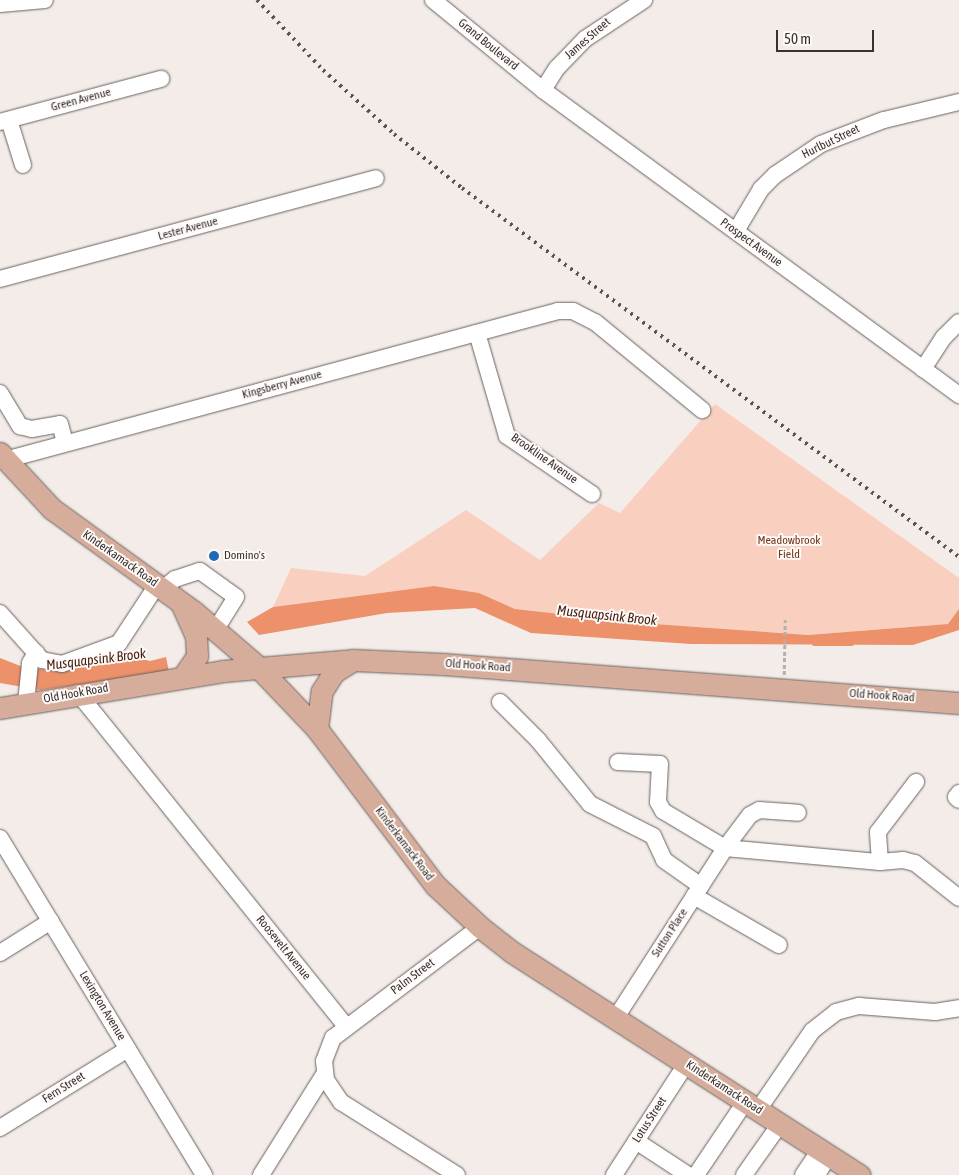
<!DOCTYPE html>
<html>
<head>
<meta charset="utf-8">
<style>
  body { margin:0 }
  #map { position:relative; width:959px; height:1175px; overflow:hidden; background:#f4ece8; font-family:"Asap Condensed",sans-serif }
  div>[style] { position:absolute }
  .green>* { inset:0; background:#f9d0c0 }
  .water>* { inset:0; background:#ec916a }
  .stream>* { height:4px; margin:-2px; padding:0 2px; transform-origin:2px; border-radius:2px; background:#ec916a }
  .path>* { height:2.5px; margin-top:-1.25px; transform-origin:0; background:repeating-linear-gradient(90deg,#b5afac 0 4px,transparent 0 6.5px) }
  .roads { filter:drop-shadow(0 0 1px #69615f) drop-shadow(0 0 1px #69615f) }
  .minor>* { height:16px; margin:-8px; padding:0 8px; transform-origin:8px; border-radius:8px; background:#fff }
  .major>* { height:21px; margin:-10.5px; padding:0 10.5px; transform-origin:10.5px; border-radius:10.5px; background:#d6ac9a }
  .rail>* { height:4px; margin-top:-2px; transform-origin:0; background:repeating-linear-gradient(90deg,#585452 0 2.5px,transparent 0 7.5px) }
  .dots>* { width:14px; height:14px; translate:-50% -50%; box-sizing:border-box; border:2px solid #fffaf8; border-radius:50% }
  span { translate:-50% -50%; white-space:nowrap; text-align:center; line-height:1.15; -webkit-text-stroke:4px #fffaf8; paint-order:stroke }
  .street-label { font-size:12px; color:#353230 }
  .park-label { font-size:12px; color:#71361c }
  .poi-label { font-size:12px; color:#353230 }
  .left { translate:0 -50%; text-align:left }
  .water-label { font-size:14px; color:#431f10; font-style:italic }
  .scale { position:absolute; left:776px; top:30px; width:98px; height:22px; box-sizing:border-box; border:2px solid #353230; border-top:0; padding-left:6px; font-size:15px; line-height:18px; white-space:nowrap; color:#353230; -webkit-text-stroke:4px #fffaf8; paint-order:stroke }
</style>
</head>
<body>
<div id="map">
  <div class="green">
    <i style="clip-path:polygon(715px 404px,959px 578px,959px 609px,949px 624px,808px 635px,640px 623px,515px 609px,479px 593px,434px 586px,273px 607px,291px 568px,365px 576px,466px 510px,540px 560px,599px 503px,620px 513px)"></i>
  </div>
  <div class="water">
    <i style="clip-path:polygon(434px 586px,479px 593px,515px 609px,640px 623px,808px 635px,948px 624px,959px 609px,959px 630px,913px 645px,691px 644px,531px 633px,475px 608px,387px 613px,259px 635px,247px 622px,273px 607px)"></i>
    <i style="clip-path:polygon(132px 656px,150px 661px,166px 657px,169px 672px,40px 690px,0 683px,0 658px,23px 667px,49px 670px)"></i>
  </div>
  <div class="stream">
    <i style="left:814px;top:644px;width:38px"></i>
  </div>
  <div class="path">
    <i style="left:784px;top:675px;width:55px;rotate:-89deg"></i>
  </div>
  <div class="roads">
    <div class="minor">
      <i style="left:433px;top:0;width:142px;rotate:39.3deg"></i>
      <i style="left:543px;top:90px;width:516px;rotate:36.25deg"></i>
      <i style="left:0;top:4px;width:45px;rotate:-5.1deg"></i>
      <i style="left:543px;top:90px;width:26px;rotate:-58deg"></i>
      <i style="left:557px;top:68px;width:40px;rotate:-46deg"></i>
      <i style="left:585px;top:39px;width:71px;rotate:-33.5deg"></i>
      <i style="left:9px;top:120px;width:47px;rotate:72.7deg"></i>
      <i style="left:0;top:122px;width:167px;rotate:-15deg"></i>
      <i style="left:736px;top:231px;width:49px;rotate:-59.2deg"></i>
      <i style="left:761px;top:189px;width:20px;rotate:-45deg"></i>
      <i style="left:775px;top:175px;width:55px;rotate:-34deg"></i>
      <i style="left:821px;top:144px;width:67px;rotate:-20.9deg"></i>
      <i style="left:884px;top:120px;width:77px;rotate:-13.5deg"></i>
      <i style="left:0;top:279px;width:389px;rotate:-15deg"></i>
      <i style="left:477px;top:333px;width:107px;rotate:73.8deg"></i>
      <i style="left:507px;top:436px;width:103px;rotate:34.3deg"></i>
      <i style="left:923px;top:369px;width:38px;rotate:-57deg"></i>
      <i style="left:944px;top:337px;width:21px;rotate:-45deg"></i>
      <i style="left:0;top:393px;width:39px;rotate:59deg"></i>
      <i style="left:20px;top:426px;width:12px;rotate:14deg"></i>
      <i style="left:32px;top:429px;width:28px;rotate:-10deg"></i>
      <i style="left:60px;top:424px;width:20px;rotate:75deg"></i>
      <i style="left:5px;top:460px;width:573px;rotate:-15.08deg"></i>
      <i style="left:558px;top:311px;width:15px"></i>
      <i style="left:573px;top:311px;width:25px;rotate:27deg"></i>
      <i style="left:595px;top:322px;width:139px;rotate:39.4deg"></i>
      <i style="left:163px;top:589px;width:16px;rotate:-40deg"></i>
      <i style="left:175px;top:579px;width:26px;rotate:-18deg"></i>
      <i style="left:200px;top:571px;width:44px;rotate:35.8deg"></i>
      <i style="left:236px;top:597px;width:38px;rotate:122deg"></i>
      <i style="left:0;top:613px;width:63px;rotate:48.2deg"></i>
      <i style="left:42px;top:660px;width:20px;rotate:11deg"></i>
      <i style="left:62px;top:664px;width:61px;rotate:-20.2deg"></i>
      <i style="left:119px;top:643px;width:69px;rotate:-56.8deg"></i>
      <i style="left:78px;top:693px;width:429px;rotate:51.2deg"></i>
      <i style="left:500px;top:702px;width:54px;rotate:45deg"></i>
      <i style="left:538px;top:740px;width:82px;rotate:50.9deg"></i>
      <i style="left:590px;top:804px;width:71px;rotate:26.9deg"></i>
      <i style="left:653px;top:836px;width:26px;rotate:65deg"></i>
      <i style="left:664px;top:860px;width:45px;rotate:35.1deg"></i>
      <i style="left:26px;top:703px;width:40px;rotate:-84.3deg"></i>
      <i style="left:30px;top:663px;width:12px;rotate:-59deg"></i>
      <i style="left:618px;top:762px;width:42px;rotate:2.7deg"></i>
      <i style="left:660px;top:764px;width:38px;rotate:93deg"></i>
      <i style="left:658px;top:802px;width:10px;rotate:61deg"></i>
      <i style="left:663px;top:811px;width:72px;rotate:30.8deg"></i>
      <i style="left:725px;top:848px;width:156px;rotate:5.2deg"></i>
      <i style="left:880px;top:862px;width:23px;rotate:-5deg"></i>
      <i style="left:903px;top:860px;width:12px;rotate:14deg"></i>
      <i style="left:915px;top:863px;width:56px;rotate:38.5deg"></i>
      <i style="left:959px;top:793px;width:5px;rotate:127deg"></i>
      <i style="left:956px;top:797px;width:4px;rotate:45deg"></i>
      <i style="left:0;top:838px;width:394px;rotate:58.8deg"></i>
      <i style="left:880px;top:862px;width:30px;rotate:-94deg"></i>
      <i style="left:878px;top:832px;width:63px;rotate:-52.8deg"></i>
      <i style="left:694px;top:896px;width:98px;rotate:30deg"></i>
      <i style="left:0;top:953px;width:60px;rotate:-32.1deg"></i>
      <i style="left:615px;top:1019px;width:203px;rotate:-57.2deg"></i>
      <i style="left:725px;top:848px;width:41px;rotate:-52.9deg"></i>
      <i style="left:750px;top:815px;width:10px;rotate:-29deg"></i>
      <i style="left:759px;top:810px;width:39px;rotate:4deg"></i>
      <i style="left:758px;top:1110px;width:96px;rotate:-55.6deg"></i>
      <i style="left:812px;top:1031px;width:31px;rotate:-38deg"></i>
      <i style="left:836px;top:1012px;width:24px;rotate:-15deg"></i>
      <i style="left:859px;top:1006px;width:76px;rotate:4.5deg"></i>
      <i style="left:935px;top:1012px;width:24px;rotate:-9deg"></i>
      <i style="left:0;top:1128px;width:150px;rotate:-31.7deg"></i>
      <i style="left:636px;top:1141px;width:62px;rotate:33.2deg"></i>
      <i style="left:261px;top:1175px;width:120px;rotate:-57.9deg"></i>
      <i style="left:457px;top:1175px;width:137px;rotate:-147.8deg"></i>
      <i style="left:341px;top:1102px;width:27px;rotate:-124deg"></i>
      <i style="left:326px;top:1080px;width:19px;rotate:-96deg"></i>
      <i style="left:324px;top:1061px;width:25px;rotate:-69deg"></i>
      <i style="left:333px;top:1038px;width:184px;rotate:-37.1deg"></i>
      <i style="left:614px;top:1175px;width:132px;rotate:-57deg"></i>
      <i style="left:696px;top:1175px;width:88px;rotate:-56.1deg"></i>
      <i style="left:744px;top:1175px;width:62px;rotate:-54.8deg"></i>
      <i style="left:803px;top:1175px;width:30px;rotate:-56deg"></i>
      <i style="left:817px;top:1175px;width:23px;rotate:-59deg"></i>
    </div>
    <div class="major">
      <i style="left:0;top:453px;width:76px;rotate:47.1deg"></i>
      <i style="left:52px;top:509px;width:174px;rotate:35.9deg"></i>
      <i style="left:193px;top:611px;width:86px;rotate:40.7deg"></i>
      <i style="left:258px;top:667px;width:86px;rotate:46.4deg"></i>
      <i style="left:317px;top:729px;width:196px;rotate:52.9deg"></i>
      <i style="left:435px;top:885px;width:62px;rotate:43deg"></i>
      <i style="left:480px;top:927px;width:41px;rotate:38deg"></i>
      <i style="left:512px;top:952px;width:413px;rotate:32.7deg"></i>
      <i style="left:182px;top:605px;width:34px;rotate:66deg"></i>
      <i style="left:196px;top:636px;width:20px;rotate:87deg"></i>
      <i style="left:197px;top:656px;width:25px;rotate:124deg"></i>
      <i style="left:0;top:708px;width:226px;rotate:-9.4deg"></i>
      <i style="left:223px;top:671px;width:130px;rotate:-4.8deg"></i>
      <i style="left:353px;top:660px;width:90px;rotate:2.5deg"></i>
      <i style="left:443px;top:664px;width:517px;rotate:4.32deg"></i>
      <i style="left:317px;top:729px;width:38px;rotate:-83deg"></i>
      <i style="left:322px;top:691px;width:22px;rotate:-58deg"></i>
      <i style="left:334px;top:672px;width:22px;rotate:-32deg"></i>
    </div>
  </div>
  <div class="rail">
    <i style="left:257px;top:0;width:96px;rotate:46.7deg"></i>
    <i style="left:323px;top:70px;width:96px;rotate:42deg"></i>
    <i style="left:394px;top:134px;width:87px;rotate:38.5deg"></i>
    <i style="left:462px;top:188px;width:619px;rotate:36.59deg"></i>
  </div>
  <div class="dots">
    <i style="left:214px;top:556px;background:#1c69b8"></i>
  </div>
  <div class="street-label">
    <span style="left:588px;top:39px;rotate:-41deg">James Street</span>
    <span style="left:488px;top:45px;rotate:39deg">Grand Boulevard</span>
    <span style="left:81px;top:100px;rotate:-15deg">Green Avenue</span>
    <span style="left:831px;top:142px;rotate:-26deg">Hurlbut Street</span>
    <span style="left:188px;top:229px;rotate:-15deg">Lester Avenue</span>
    <span style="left:751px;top:243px;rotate:36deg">Prospect Avenue</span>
    <span style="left:282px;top:385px;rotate:-15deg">Kingsberry Avenue</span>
    <span style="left:544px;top:459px;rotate:35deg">Brookline Avenue</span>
    <span style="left:120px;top:559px;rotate:35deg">Kinderkamack Road</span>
    <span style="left:478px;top:666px;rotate:4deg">Old Hook Road</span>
    <span style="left:76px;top:694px;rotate:-10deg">Old Hook Road</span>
    <span style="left:882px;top:696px;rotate:4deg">Old Hook Road</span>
    <span style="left:404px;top:844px;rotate:53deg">Kinderkamack Road</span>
    <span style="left:670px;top:933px;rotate:-57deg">Sutton Place</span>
    <span style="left:283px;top:948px;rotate:51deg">Roosevelt Avenue</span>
    <span style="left:413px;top:977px;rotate:-37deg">Palm Street</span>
    <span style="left:102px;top:1006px;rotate:59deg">Lexington Avenue</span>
    <span style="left:64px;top:1088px;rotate:-32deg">Fern Street</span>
    <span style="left:724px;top:1088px;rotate:33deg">Kinderkamack Road</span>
    <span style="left:650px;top:1120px;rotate:-57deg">Lotus Street</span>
  </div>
  <div class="park-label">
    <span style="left:789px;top:548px">Meadowbrook<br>Field</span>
  </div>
  <div class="poi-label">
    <span class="left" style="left:224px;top:556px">Domino's</span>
  </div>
  <div class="water-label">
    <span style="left:607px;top:615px;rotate:6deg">Musquapsink Brook</span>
    <span style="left:96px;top:659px;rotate:-7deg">Musquapsink Brook</span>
  </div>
  <div class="scale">50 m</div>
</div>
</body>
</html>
